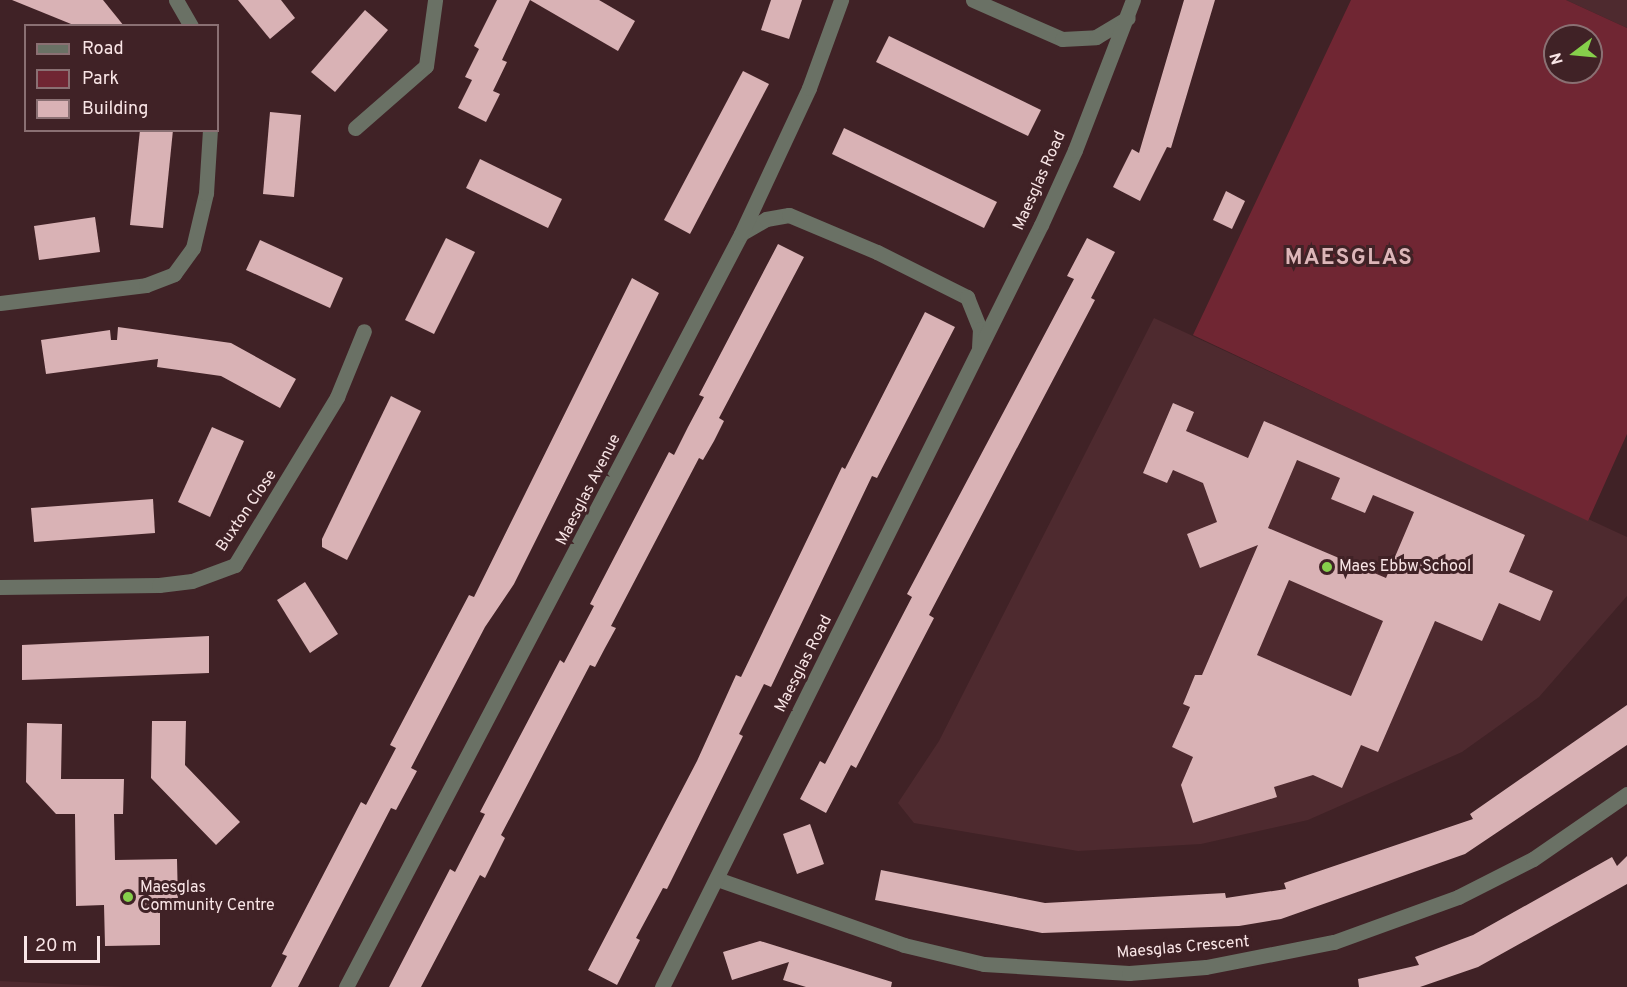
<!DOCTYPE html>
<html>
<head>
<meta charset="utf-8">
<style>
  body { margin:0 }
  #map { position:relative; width:1627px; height:987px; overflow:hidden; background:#402226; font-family:Overpass,sans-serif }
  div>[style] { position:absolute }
  .built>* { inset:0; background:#4e2a2f }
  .green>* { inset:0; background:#702633 }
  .building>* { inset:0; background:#d9b2b5 }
  .street>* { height:15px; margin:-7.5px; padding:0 7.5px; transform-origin:7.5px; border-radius:7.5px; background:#6a7165 }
  .dots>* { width:16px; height:16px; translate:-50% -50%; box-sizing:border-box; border:3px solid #402226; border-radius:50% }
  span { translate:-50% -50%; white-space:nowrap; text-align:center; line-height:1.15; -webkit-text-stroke:6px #402226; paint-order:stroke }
  .street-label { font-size:16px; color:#f9e5e6 }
  .poi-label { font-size:16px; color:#f9e5e6 }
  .left { translate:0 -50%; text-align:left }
  .district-label { font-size:22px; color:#ddb6b9; font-weight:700; letter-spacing:1.5px }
  .legend { position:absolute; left:24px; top:24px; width:195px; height:108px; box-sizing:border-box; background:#402226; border:2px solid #8a7073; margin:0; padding:8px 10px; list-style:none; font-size:18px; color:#f9e5e6 }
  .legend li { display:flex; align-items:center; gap:12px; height:30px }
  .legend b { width:30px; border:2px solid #8a7073 }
  .north { position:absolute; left:1543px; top:24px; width:60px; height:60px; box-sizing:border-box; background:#402226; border:2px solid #8a7073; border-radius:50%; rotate:254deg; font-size:16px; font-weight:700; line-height:24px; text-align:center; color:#f9e5e6 }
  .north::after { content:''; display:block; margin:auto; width:21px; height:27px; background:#86cf4b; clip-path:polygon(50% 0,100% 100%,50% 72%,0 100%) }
  .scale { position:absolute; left:24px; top:936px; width:76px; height:27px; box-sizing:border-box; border:3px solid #f9e5e6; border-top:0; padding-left:8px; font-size:18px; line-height:21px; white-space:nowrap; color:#f9e5e6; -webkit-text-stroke:4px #402226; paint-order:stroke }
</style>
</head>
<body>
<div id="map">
  <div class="built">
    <i style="clip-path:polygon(1566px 0,1627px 0,1627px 28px)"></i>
    <i style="clip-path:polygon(1154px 318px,1627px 537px,1627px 596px,1539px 697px,1462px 752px,1308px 820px,1201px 844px,1078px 851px,914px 823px,898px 803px,939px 741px)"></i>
    <i style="clip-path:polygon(0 981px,124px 987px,0 987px)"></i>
  </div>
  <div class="green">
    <i style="clip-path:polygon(evenodd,1351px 0,1566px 0,1627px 28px,1627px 434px,1588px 521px,1193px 335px,1351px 0,1555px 36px,1591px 36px,1591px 72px,1555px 72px,1555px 36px)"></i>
  </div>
  <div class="building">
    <i style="clip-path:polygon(12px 0,103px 0,124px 26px,76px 26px)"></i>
    <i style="clip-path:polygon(238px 0,281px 0,295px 18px,270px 39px)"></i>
    <i style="clip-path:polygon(497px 0,530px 0,502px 60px,507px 62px,493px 91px,500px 94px,486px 122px,458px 108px,472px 80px,465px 77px,479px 49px,474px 46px)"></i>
    <i style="clip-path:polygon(530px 0,599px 0,635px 21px,618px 51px)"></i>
    <i style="clip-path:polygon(771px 0,802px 0,789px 39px,761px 30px)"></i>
    <i style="clip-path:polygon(1184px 0,1215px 0,1171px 148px,1167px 147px,1140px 201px,1113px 187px,1132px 149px,1139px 153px)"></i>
    <i style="clip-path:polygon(365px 10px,388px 30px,335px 92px,311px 72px)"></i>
    <i style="clip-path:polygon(889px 36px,1041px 110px,1028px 136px,876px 62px)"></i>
    <i style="clip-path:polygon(743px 71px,769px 84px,690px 234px,664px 220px)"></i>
    <i style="clip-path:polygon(270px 112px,301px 115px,294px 197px,263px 194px)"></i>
    <i style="clip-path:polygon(844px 128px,997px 202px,984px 228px,832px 154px)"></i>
    <i style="clip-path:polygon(140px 130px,173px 130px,163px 228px,130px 225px)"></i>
    <i style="clip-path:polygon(480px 159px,562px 199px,548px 228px,466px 188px)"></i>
    <i style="clip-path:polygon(1226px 191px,1245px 201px,1232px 229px,1213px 220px)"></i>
    <i style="clip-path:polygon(95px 217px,100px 252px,39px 260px,34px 226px)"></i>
    <i style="clip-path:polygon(446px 238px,475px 252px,434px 334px,405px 320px)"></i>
    <i style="clip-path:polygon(1087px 238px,1115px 252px,1091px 298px,1095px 300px,929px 615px,934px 618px,856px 768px,851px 765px,826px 813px,800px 799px,820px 761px,825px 764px,912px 597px,907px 594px,1074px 279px,1067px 276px)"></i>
    <i style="clip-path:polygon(260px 240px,343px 278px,330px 308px,246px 270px)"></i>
    <i style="clip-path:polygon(778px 244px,804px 257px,719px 418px,724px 421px,714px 441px,703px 460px,699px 458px,611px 626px,616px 628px,605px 648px,595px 667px,590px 665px,501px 835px,505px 838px,485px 878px,480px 875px,421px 987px,389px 987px,450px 869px,455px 872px,485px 814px,480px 812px,560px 660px,564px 663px,594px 606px,590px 604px,669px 452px,674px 455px,688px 427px,704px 397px,699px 395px)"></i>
    <i style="clip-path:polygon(632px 278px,659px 293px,514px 584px,485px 627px,411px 768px,417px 771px,396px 810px,391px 808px,298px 987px,271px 987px,287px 956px,282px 954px,361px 802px,366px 805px,396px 748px,390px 745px,469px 595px,474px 597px)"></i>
    <i style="clip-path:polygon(925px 312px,955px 327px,877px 478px,872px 476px,771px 687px,764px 684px,739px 734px,743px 736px,667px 889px,663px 888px,636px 938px,640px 940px,617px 985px,588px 970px,697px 761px,736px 675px,741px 677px,842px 467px,845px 469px)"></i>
    <i style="clip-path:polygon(118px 327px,231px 343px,296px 379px,280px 408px,221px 376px,157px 367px,158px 359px,46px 374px,41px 340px,110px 330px,111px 340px,117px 340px)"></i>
    <i style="clip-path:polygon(391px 396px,421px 411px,347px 560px,322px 547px,322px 539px)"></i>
    <i style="clip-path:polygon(evenodd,1173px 403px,1194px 412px,1186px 431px,1248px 458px,1264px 421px,1525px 535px,1509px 572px,1553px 591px,1540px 621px,1499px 603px,1482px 641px,1435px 621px,1378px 752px,1361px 745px,1342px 788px,1313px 775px,1274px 787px,1277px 797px,1193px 823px,1181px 785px,1193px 757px,1172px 747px,1190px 707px,1183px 704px,1195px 675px,1202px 675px,1258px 545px,1200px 568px,1187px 534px,1217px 522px,1203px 483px,1173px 470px,1167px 483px,1143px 473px,1173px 403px,1297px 460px,1340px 478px,1331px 499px,1365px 513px,1373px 495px,1414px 512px,1386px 578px,1268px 528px,1297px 460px,1173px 403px,1289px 580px,1383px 621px,1351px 696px,1257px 655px,1289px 580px)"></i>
    <i style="clip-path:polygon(212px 427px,244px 441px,210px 517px,178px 502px)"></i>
    <i style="clip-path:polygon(153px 499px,155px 533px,34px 542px,31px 508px)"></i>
    <i style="clip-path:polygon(305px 582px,338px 634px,310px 653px,277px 600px)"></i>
    <i style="clip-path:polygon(209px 636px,209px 673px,22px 680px,22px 645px)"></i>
    <i style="clip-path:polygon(1627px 705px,1627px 745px,1465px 854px,1281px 919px,1239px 926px,1042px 933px,875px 900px,881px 870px,1045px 903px,1225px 893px,1226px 898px,1286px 889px,1284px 883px,1473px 819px,1470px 814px)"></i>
    <i style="clip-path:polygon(152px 721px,186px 721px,185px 765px,240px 822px,216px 845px,151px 778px)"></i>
    <i style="clip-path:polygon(27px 723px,62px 724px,61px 779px,124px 779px,123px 814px,114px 814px,115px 860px,177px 859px,178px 902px,160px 902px,160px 945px,105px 946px,104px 905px,76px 906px,75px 814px,56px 814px,26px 782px)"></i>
    <i style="clip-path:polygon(810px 824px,824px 864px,797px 874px,783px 834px)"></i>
    <i style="clip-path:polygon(1627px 856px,1627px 884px,1478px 967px,1420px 987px,1359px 987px,1358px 979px,1419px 965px,1415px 957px,1473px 935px,1612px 857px,1617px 866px)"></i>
    <i style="clip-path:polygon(760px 941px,892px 982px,891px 987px,806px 987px,783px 980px,789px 962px,732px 980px,723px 952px)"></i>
  </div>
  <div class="street">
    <i style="left:176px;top:0;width:30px;rotate:60deg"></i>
    <i style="left:973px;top:0;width:97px;rotate:23.7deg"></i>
    <i style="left:1062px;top:39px;width:34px;rotate:-3deg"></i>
    <i style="left:1096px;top:37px;width:37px;rotate:-31deg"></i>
    <i style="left:355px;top:128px;width:94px;rotate:-41.1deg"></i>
    <i style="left:426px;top:66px;width:67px;rotate:-82.2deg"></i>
    <i style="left:742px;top:233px;width:28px;rotate:-30deg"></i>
    <i style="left:766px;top:219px;width:23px;rotate:-10deg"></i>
    <i style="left:789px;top:215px;width:95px;rotate:22.8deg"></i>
    <i style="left:877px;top:252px;width:101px;rotate:26.6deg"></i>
    <i style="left:967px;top:297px;width:35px;rotate:68deg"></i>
    <i style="left:980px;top:329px;width:18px;rotate:93deg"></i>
    <i style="left:0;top:303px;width:147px;rotate:-7deg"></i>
    <i style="left:146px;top:285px;width:30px;rotate:-21deg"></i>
    <i style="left:174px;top:274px;width:32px;rotate:-54deg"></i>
    <i style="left:193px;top:248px;width:57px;rotate:-76.7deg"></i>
    <i style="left:206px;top:193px;width:63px;rotate:-86.4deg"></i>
    <i style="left:0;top:587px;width:159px;rotate:-0.7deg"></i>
    <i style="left:159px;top:585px;width:33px;rotate:-7deg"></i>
    <i style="left:192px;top:581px;width:46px;rotate:-20.4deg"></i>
    <i style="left:235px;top:565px;width:197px;rotate:-58.7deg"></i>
    <i style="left:337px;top:397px;width:71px;rotate:-67.8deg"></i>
    <i style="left:717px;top:879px;width:198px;rotate:19.4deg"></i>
    <i style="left:904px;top:945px;width:82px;rotate:13.4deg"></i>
    <i style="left:984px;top:964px;width:145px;rotate:3.6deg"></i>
    <i style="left:1129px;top:973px;width:77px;rotate:-4.5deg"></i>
    <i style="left:1206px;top:967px;width:130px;rotate:-11.1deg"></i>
    <i style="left:1334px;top:942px;width:132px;rotate:-19.9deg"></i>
    <i style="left:1458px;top:897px;width:84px;rotate:-26.9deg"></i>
    <i style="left:1533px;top:859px;width:114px;rotate:-34.7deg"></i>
    <i style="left:346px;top:987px;width:850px;rotate:-62.32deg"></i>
    <i style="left:741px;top:234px;width:161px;rotate:-65deg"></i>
    <i style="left:809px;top:88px;width:94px;rotate:-70deg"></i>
    <i style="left:662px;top:987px;width:851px;rotate:-63.56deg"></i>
    <i style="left:1041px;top:225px;width:82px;rotate:-65.6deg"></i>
    <i style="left:1075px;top:150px;width:161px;rotate:-68.9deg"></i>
  </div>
  <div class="dots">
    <i style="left:1327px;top:567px;background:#86cf4b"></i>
    <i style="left:128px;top:897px;background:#86cf4b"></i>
  </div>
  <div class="street-label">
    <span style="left:1040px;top:181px;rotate:-66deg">Maesglas Road</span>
    <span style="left:589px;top:490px;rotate:-63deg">Maesglas Avenue</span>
    <span style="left:247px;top:511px;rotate:-56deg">Buxton Close</span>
    <span style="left:804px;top:664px;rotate:-63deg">Maesglas Road</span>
    <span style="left:1183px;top:948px;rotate:-5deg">Maesglas Crescent</span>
  </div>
  <div class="poi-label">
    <span class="left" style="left:1339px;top:567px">Maes Ebbw School</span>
    <span class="left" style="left:140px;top:897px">Maesglas<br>Community Centre</span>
  </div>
  <div class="district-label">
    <span style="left:1349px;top:259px">MAESGLAS</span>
  </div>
  <ul class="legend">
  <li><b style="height:8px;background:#6a7165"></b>Road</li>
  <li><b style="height:16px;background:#702633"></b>Park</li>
  <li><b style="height:16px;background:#d9b2b5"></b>Building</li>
  </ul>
  <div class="north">N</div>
  <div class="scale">20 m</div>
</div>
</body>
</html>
